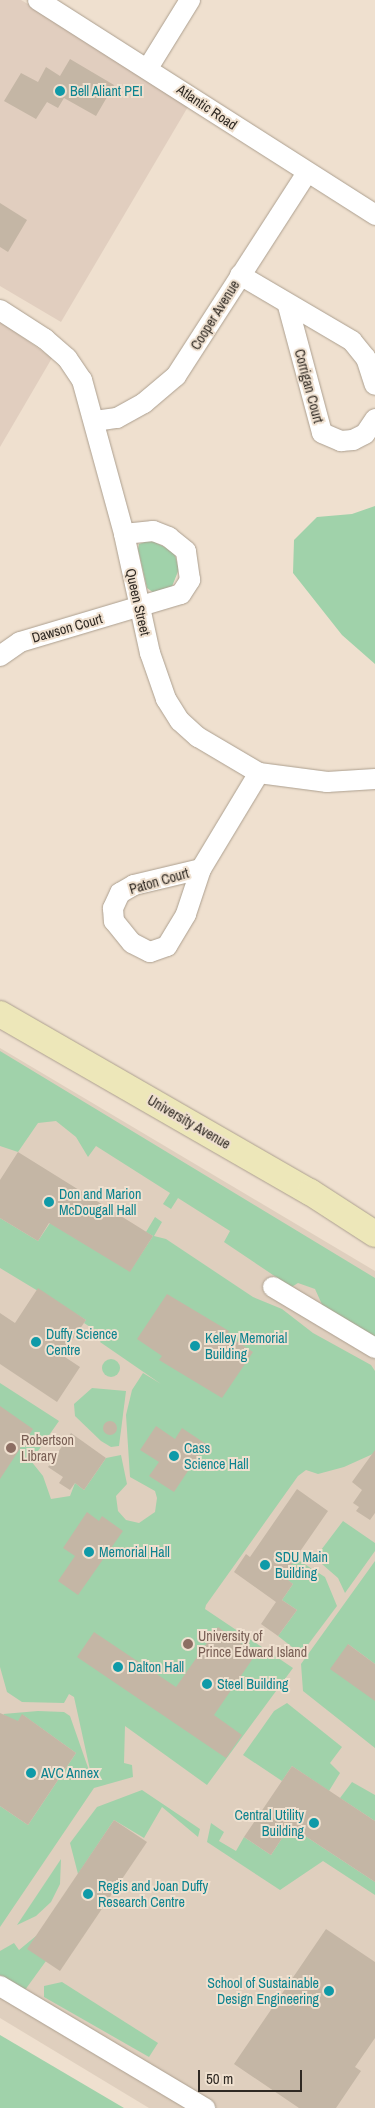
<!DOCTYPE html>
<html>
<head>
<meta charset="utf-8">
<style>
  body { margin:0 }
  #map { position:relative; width:375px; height:2108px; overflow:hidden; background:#efe0cf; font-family:"Archivo Narrow",sans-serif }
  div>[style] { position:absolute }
  .commercial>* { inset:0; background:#e1cebf }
  .education>* { inset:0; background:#dfcfbe }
  .green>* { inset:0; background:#a0d2aa }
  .round { border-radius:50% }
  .building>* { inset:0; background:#c4b6a5 }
  .roads { filter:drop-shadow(0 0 1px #ac9f8f) drop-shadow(0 0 1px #ac9f8f) }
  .minor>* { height:20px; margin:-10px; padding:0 10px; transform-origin:10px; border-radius:10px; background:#fff }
  .major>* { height:26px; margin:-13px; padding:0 13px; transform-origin:13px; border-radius:13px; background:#ede7b9 }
  .dots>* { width:14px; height:14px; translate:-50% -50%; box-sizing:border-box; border:2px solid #efe0cf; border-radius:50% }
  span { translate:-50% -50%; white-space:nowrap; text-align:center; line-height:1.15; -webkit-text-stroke:4px #efe0cf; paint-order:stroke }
  .culture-label { font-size:14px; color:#0d838f }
  .left { translate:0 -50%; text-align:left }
  .right { translate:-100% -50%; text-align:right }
  .street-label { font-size:14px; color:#2f2923 }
  .education-label { font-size:14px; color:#785e54 }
  .scale { position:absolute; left:198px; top:2070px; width:104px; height:22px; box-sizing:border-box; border:2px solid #2f2923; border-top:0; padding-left:6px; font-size:15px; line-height:18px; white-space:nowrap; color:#2f2923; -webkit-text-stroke:4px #efe0cf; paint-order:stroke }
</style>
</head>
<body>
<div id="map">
  <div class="commercial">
    <i style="clip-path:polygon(0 0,21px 0,192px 100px,61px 322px,0 286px)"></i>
    <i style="clip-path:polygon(0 321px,52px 358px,0 447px)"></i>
  </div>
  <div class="education">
    <i style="clip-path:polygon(0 1048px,375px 1271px,375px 2108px,149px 2108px,0 2018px)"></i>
  </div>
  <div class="green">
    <i style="clip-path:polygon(375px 506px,375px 664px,342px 635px,293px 573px,294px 540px,317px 517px,352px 514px)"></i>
    <i style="clip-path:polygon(151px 540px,174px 552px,179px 569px,171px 589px,154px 593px,147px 588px,138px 549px,139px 544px)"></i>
    <i style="clip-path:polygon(0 1051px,375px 1278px,375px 1347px,325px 1311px,315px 1289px,298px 1283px,282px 1293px,279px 1279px,224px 1242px,230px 1231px,178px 1198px,171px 1209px,163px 1204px,170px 1193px,96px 1146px,88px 1157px,76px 1137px,56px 1121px,38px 1123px,18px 1152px,0 1146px)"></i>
    <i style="clip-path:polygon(155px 1217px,162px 1222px,154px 1236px,166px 1239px,253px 1297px,282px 1309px,313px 1333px,371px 1365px,375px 1371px,375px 1453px,344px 1467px,318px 1474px,306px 1470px,298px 1476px,206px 1605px,205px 1609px,293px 1668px,207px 1785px,125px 1726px,124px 1763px,132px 1765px,133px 1777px,94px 1788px,0 1927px,0 1806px,28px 1825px,76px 1753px,23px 1715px,16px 1724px,3px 1714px,38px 1711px,64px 1712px,70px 1716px,92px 1779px,74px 1697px,69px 1694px,64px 1703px,22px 1702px,7px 1692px,0 1667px,0 1383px,59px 1421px,31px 1461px,43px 1476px,51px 1499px,70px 1496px,75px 1483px,84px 1490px,106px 1458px,121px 1455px,127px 1484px,116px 1496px,118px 1511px,126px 1520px,139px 1523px,155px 1512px,157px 1498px,155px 1491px,130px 1477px,126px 1415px,132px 1390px,143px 1373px,161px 1384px,100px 1342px,104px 1336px,84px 1323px,86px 1320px,0 1268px,0 1218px,38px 1241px,50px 1223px,130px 1271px,153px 1236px,146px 1232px)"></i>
    <i class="round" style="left:102px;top:1359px;width:18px;height:18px"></i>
    <i style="clip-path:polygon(92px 1388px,126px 1391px,119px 1446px,111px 1447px,101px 1441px,75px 1416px,74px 1404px)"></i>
    <i style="clip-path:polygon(343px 1521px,375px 1543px,375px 1551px,345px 1593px,338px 1578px,315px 1558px)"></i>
    <i style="clip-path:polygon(295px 1558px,325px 1577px,337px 1606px,301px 1654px,278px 1636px,297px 1610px,282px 1600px,293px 1584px,283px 1577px)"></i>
    <i style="clip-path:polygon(375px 1561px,375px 1664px,348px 1644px,375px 1701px,375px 1748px,303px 1691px,301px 1664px)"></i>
    <i style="clip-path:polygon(287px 1703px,342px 1747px,330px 1763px,340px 1773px,329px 1791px,292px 1766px,282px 1781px,243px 1755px,274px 1711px)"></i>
    <i style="clip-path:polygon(352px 1782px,375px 1795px,375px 1821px,340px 1798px)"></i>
    <i style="clip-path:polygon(142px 1790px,200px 1829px,198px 1837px,162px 1807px,144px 1838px,114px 1820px,78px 1874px,70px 1843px,97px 1807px)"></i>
    <i style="clip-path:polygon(211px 1823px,224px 1832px,219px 1841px,236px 1851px,244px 1837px,271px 1855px,290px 1826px,375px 1882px,375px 1895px,323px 1861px,280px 1890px,207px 1842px)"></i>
    <i style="clip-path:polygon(61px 1859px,60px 1884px,51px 1902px,36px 1916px,17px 1925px)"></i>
    <i style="clip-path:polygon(36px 1936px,46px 1961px,25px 1990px,0 1975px,0 1951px,14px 1943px,19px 1950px)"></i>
    <i style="clip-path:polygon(62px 1982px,158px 2043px,149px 2057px,44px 1997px,44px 1986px)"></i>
    <i style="clip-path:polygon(0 2035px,124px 2108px,0 2108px)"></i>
  </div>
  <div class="building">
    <i style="clip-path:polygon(70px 59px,114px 85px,96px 116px,64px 98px,58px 108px,47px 102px,36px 119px,4px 101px,21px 73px,38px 82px,46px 67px,60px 76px)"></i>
    <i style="clip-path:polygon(0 203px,27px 220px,8px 252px,0 247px)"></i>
    <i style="clip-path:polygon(18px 1152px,153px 1236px,130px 1272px,49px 1223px,38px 1241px,0 1218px,0 1180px)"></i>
    <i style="clip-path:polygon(38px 1288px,86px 1320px,62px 1355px,80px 1367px,57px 1402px,0 1364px,0 1313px,15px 1323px)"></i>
    <i style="clip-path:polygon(167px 1294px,229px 1331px,227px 1335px,253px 1352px,222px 1398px,159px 1360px,162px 1356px,137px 1339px)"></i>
    <i style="clip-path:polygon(0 1406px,33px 1429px,0 1479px)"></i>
    <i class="round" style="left:103px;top:1421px;width:14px;height:14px"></i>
    <i style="clip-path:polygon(156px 1426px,175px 1439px,182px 1428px,206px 1444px,174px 1492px,149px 1476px,159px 1462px,140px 1450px)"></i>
    <i style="clip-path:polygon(71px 1433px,106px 1458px,84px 1490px,75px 1483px,70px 1490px,59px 1483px,63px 1477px,48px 1467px)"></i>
    <i style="clip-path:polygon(375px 1450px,375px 1513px,370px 1520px,356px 1511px,359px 1507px,353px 1503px,362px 1490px,352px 1482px)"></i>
    <i style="clip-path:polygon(297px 1489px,328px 1511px,283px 1576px,293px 1584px,282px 1600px,297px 1610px,278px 1636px,261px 1624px,276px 1602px,234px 1572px,246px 1554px,250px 1557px)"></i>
    <i style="clip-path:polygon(87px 1512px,99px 1521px,102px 1516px,123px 1531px,78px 1595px,58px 1581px,75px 1556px,63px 1548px)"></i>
    <i style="clip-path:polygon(218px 1627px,256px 1654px,214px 1715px,242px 1735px,226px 1758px,77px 1657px,94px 1632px,176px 1687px)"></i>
    <i style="clip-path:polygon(348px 1644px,375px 1664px,375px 1701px,330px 1669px)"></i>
    <i style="clip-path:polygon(0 1713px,18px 1721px,22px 1714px,76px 1753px,28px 1825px,0 1806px)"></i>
    <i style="clip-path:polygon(292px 1766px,375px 1821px,375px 1882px,290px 1826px,271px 1855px,244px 1837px)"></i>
    <i style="clip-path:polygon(114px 1820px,147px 1842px,60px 1971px,27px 1949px)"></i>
    <i style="clip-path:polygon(326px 1929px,375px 1962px,375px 2038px,355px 2067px,361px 2071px,336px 2108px,299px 2108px,234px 2064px)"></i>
  </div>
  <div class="roads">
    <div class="minor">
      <i style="left:38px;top:0;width:400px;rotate:32.5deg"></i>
      <i style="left:148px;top:68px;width:80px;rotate:-58.3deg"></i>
      <i style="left:240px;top:275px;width:130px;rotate:30.5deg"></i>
      <i style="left:352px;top:341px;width:22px;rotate:51deg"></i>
      <i style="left:366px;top:358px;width:28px;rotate:72deg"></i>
      <i style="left:288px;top:306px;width:131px;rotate:75deg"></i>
      <i style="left:322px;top:433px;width:21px;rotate:23deg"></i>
      <i style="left:341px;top:441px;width:12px;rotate:-5deg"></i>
      <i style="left:353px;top:440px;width:13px;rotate:-27deg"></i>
      <i style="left:365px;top:434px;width:18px;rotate:-56deg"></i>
      <i style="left:0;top:310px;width:54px;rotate:32.8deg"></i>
      <i style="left:45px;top:339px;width:29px;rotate:41deg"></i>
      <i style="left:67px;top:358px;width:27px;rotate:56deg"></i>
      <i style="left:82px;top:380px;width:160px;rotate:74.7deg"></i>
      <i style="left:124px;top:534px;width:122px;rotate:77.7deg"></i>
      <i style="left:150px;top:653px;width:49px;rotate:70.8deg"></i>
      <i style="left:166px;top:699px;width:26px;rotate:58deg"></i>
      <i style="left:180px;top:721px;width:24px;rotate:42deg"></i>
      <i style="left:198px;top:737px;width:71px;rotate:30.5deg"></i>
      <i style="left:259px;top:773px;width:69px;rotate:7.5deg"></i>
      <i style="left:327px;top:782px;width:48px;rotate:-3.6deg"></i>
      <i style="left:95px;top:421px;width:22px;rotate:-8deg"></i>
      <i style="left:117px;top:418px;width:31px;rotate:-29deg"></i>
      <i style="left:144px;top:403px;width:42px;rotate:-40.2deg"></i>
      <i style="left:176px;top:376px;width:240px;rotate:-57.2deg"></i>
      <i style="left:0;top:656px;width:24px;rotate:-35deg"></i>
      <i style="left:20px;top:642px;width:168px;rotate:-16.6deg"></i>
      <i style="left:181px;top:594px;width:17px;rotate:-57deg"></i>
      <i style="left:190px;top:580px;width:29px;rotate:-98deg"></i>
      <i style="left:186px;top:551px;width:22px;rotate:-141deg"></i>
      <i style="left:169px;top:537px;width:17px;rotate:-159deg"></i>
      <i style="left:153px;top:531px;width:29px;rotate:174deg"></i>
      <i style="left:201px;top:869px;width:69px;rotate:166.6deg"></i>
      <i style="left:134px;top:885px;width:16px;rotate:150deg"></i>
      <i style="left:120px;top:893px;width:17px;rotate:115deg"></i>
      <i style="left:113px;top:908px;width:13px;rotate:86deg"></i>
      <i style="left:114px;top:921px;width:28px;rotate:51deg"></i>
      <i style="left:132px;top:943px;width:20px;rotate:27deg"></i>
      <i style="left:150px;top:952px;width:18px;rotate:-19deg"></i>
      <i style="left:167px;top:946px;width:37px;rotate:-59deg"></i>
      <i style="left:186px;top:914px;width:47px;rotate:-71.6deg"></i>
      <i style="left:201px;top:869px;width:112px;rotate:-58.9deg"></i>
      <i style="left:273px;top:1287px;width:119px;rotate:30.9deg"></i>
      <i style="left:0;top:1986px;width:239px;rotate:30.8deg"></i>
    </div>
    <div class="major">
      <i style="left:0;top:1014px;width:357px;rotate:29.9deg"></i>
      <i style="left:310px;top:1192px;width:77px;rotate:32.9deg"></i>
    </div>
  </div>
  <div class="dots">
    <i style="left:60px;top:91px;background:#0f9aa8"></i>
    <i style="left:49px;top:1202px;background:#0f9aa8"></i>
    <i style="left:36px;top:1342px;background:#0f9aa8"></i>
    <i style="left:195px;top:1346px;background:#0f9aa8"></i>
    <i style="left:11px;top:1448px;background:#8d6e63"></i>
    <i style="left:174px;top:1456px;background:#0f9aa8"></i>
    <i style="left:89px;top:1552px;background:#0f9aa8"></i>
    <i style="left:265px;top:1565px;background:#0f9aa8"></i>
    <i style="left:188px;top:1644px;background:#8d6e63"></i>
    <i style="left:118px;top:1667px;background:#0f9aa8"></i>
    <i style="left:207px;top:1684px;background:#0f9aa8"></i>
    <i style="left:31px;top:1773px;background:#0f9aa8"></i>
    <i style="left:314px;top:1823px;background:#0f9aa8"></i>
    <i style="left:88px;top:1894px;background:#0f9aa8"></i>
    <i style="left:329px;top:1991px;background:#0f9aa8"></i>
  </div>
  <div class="culture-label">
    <span class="left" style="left:70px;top:91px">Bell Aliant PEI</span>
    <span class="left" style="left:59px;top:1202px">Don and Marion<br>McDougall Hall</span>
    <span class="left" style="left:46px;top:1342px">Duffy Science<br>Centre</span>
    <span class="left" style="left:205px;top:1346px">Kelley Memorial<br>Building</span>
    <span class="left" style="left:184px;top:1456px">Cass<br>Science Hall</span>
    <span class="left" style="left:99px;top:1552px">Memorial Hall</span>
    <span class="left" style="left:275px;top:1565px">SDU Main<br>Building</span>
    <span class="left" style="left:128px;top:1667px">Dalton Hall</span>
    <span class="left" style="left:217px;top:1684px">Steel Building</span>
    <span class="left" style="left:41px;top:1773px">AVC Annex</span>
    <span class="right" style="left:304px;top:1823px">Central Utility<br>Building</span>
    <span class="left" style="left:98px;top:1894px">Regis and Joan Duffy<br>Research Centre</span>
    <span class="right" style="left:319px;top:1991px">School of Sustainable<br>Design Engineering</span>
  </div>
  <div class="street-label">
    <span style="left:207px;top:107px;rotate:34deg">Atlantic Road</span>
    <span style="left:215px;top:315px;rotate:-58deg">Cooper Avenue</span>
    <span style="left:309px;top:386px;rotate:75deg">Corrigan Court</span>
    <span style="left:138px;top:602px;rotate:77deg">Queen Street</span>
    <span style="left:67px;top:628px;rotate:-16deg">Dawson Court</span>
    <span style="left:159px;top:881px;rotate:-16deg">Paton Court</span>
    <span style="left:189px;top:1122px;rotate:30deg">University Avenue</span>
  </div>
  <div class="education-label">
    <span class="left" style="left:21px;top:1448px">Robertson<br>Library</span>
    <span class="left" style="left:198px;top:1644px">University of<br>Prince Edward Island</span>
  </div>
  <div class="scale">50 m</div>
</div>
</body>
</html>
